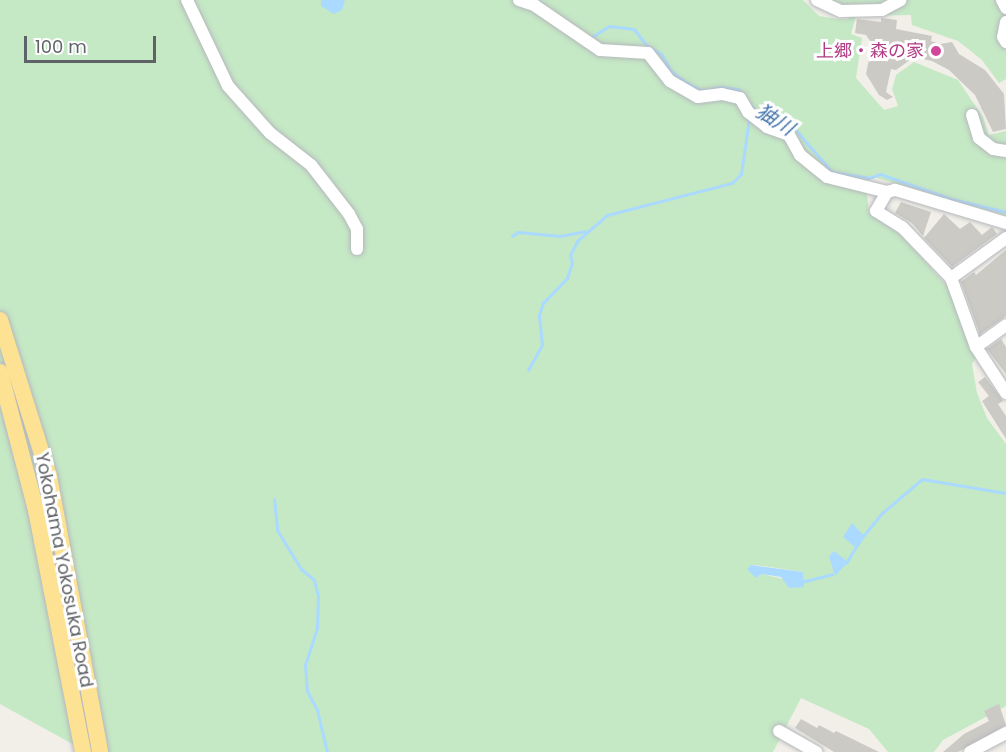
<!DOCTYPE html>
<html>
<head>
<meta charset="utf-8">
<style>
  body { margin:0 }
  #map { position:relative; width:1006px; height:752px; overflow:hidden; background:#f1efe8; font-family:Poppins,"Noto Sans JP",sans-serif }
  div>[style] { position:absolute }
  .green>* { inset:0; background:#c5e8c5 }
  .water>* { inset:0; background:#aadaff }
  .stream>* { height:3px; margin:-1.5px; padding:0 1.5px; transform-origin:1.5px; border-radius:1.5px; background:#aadaff }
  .building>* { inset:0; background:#cccac5 }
  .roads { filter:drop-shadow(0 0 2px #b5b8bc) drop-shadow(0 0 2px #b5b8bc) }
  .minor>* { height:12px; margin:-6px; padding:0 6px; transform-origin:6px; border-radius:6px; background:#fff }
  .highway>* { height:16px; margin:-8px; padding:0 8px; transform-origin:8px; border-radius:8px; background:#fde293 }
  .dots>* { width:16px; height:16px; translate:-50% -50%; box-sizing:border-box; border:3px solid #fff; border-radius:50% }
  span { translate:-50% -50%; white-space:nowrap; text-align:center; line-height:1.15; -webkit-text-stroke:6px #fff; paint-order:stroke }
  .hotel-label { font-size:18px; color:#b23c85 }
  .right { translate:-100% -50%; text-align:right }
  .street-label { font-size:18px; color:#5f6368 }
  .water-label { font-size:20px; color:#4174aa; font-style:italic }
  .scale { position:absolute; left:24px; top:36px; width:132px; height:27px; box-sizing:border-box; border:3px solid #5f6368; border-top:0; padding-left:8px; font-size:18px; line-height:21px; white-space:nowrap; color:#5f6368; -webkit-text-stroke:4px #fff; paint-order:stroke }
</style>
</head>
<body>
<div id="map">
  <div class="green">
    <i style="clip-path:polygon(evenodd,0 0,803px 0,819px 16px,839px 19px,848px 19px,849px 8px,823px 0,1006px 0,1006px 79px,999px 83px,982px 60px,958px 41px,912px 25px,911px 15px,856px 16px,851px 34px,862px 38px,856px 78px,884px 110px,898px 106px,892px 89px,896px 75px,914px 62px,958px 80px,983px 117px,989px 135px,1006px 131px,1006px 216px,870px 176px,866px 184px,869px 213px,901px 235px,948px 287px,977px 356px,972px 364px,977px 393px,987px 418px,1006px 444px,1006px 706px,943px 740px,934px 752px,888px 752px,869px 729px,801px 698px,773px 752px,87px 752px,0 704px,0 0,751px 565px,764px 566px,803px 572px,783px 579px,762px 574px,758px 577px,751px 565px)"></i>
  </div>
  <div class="water">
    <i style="clip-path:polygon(321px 0,345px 0,342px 10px,334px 14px,321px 6px)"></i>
    <i style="clip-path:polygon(852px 523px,865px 537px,857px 549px,843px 537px)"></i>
    <i style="clip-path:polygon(834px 551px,848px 562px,835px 576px,829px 556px)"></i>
    <i style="clip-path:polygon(751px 565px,803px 572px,804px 587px,789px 588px,781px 577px,762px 574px,756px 578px,747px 569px)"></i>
  </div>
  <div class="stream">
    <i style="left:590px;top:38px;width:22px;rotate:-32deg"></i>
    <i style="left:609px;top:26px;width:25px;rotate:7deg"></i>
    <i style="left:634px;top:29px;width:20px;rotate:53deg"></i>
    <i style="left:646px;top:45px;width:17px;rotate:31deg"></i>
    <i style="left:661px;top:54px;width:21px;rotate:59deg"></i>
    <i style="left:672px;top:72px;width:19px;rotate:36deg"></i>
    <i style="left:687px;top:83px;width:18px;rotate:27deg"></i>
    <i style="left:703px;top:91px;width:17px;rotate:-13deg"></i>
    <i style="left:720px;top:87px;width:18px;rotate:6deg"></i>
    <i style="left:738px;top:89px;width:28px;rotate:52deg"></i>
    <i style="left:763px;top:116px;width:32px;rotate:20deg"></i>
    <i style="left:793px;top:127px;width:60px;rotate:49.1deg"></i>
    <i style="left:832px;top:172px;width:37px;rotate:9deg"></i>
    <i style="left:869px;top:178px;width:12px;rotate:-20deg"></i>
    <i style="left:880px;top:174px;width:76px;rotate:19.1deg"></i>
    <i style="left:952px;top:199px;width:56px;rotate:13.5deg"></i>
    <i style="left:512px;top:236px;width:7px;rotate:-34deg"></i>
    <i style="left:518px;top:232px;width:42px;rotate:5.4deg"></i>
    <i style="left:560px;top:236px;width:25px;rotate:-11deg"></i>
    <i style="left:528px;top:370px;width:29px;rotate:-61deg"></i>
    <i style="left:542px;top:345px;width:30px;rotate:-96deg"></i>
    <i style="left:539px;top:315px;width:13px;rotate:-72deg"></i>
    <i style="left:543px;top:303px;width:35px;rotate:-46deg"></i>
    <i style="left:567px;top:278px;width:16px;rotate:-72deg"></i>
    <i style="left:572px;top:263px;width:8px;rotate:-104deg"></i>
    <i style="left:570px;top:255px;width:16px;rotate:-63deg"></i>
    <i style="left:577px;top:241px;width:40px;rotate:-41deg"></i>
    <i style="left:607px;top:215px;width:129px;rotate:-14.4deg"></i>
    <i style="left:732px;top:183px;width:13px;rotate:-45deg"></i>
    <i style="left:741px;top:174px;width:56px;rotate:-81.7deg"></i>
    <i style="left:274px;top:499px;width:31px;rotate:84deg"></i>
    <i style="left:277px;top:530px;width:46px;rotate:58.4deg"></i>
    <i style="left:301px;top:569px;width:17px;rotate:40deg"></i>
    <i style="left:314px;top:580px;width:16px;rotate:76deg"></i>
    <i style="left:318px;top:596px;width:32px;rotate:92deg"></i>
    <i style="left:317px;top:628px;width:38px;rotate:108deg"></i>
    <i style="left:305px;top:664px;width:27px;rotate:86deg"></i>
    <i style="left:307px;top:691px;width:21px;rotate:62deg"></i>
    <i style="left:317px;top:710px;width:43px;rotate:76.6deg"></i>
    <i style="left:864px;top:535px;width:28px;rotate:-51deg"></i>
    <i style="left:882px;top:513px;width:52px;rotate:-40.4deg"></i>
    <i style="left:922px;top:479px;width:85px;rotate:9.5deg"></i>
    <i style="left:846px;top:563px;width:17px;rotate:-59deg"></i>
    <i style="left:801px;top:582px;width:32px;rotate:-14deg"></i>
  </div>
  <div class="building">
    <i style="clip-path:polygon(881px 18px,897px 20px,896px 29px,932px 36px,931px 41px,940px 44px,952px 42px,959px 54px,985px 70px,1004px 94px,1006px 129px,993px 132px,975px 95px,949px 70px,932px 61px,914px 57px,896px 70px,891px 69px,886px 92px,893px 97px,887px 100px,879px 95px,866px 74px,872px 44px,866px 35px,855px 33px,857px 19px,881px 22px)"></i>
    <i style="clip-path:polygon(901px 202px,931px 212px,923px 236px,912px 223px,895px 213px)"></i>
    <i style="clip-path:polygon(944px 214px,960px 229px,970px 222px,982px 235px,992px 227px,997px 234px,952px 267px,924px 238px)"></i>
    <i style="clip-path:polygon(1006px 250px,1006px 316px,980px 334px,961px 282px,974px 272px,976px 275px)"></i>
    <i style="clip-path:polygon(1001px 339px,1006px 347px,1006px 374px,987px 349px)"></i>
    <i style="clip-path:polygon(985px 377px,1003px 401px,998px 404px,1006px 416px,1006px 439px,982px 401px,989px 396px,978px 382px)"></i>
    <i style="clip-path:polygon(999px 704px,1006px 725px,958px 752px,943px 752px,964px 734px,989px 721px,984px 711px)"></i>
    <i style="clip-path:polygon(801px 719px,817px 728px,819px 725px,834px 733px,836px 731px,879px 752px,834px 752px,795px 728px)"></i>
  </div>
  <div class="roads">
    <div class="minor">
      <i style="left:187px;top:0;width:95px;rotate:64.5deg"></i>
      <i style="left:228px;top:86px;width:63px;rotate:48.2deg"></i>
      <i style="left:270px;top:133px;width:52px;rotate:38deg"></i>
      <i style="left:311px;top:165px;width:62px;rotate:52.2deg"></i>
      <i style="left:349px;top:214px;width:17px;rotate:62deg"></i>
      <i style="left:357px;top:229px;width:20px;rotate:90deg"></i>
      <i style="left:519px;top:0;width:16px;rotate:18deg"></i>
      <i style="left:534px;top:5px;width:80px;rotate:34.3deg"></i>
      <i style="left:600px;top:50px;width:48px;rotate:3.6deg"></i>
      <i style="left:648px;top:53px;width:36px;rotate:52deg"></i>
      <i style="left:670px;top:81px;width:32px;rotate:30deg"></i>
      <i style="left:698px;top:97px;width:24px;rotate:-7deg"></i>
      <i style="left:722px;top:94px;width:18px;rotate:13deg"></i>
      <i style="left:740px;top:98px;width:16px;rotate:60deg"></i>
      <i style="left:748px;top:112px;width:24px;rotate:38deg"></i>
      <i style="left:767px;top:127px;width:23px;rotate:20deg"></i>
      <i style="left:789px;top:135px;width:23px;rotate:61deg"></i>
      <i style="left:800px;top:155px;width:35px;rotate:39deg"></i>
      <i style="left:827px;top:177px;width:62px;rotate:14deg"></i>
      <i style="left:817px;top:0;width:26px;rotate:25deg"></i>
      <i style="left:841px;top:11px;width:41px;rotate:-1.4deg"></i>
      <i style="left:882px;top:10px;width:21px;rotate:-28deg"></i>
      <i style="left:1002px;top:0;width:9px;rotate:63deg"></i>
      <i style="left:1006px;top:22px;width:15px;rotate:101deg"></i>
      <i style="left:1003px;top:37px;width:6px;rotate:59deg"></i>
      <i style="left:972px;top:115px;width:24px;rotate:73deg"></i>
      <i style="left:979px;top:138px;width:18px;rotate:38deg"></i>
      <i style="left:993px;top:149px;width:13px;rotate:9deg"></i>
      <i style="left:1006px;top:223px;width:116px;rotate:-163.4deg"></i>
      <i style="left:895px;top:190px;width:8px;rotate:166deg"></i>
      <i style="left:887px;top:192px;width:22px;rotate:120deg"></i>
      <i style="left:876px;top:211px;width:31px;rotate:32deg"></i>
      <i style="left:902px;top:227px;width:71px;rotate:46.1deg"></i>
      <i style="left:951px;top:278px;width:73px;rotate:70.1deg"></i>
      <i style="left:976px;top:347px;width:55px;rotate:56.9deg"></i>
      <i style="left:951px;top:278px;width:68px;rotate:-36deg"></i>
      <i style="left:976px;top:347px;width:37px;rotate:-36deg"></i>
      <i style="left:779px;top:731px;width:43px;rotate:29.6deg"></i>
      <i style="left:970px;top:752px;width:41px;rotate:-27.8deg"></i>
    </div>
    <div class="highway">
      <i style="left:0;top:320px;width:164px;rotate:72.6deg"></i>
      <i style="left:49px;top:476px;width:281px;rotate:79.5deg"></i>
      <i style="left:0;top:372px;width:143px;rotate:75.4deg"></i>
      <i style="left:36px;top:510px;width:247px;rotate:79deg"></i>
    </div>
  </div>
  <div class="dots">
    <i style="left:936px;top:51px;background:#d1479c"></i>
  </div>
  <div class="hotel-label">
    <span class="right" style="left:924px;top:51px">上郷・森の家</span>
  </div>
  <div class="street-label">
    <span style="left:64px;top:570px;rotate:79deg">Yokohama Yokosuka Road</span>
  </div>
  <div class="water-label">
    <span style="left:775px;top:120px;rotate:32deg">㹨川</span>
  </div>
  <div class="scale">100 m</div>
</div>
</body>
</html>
